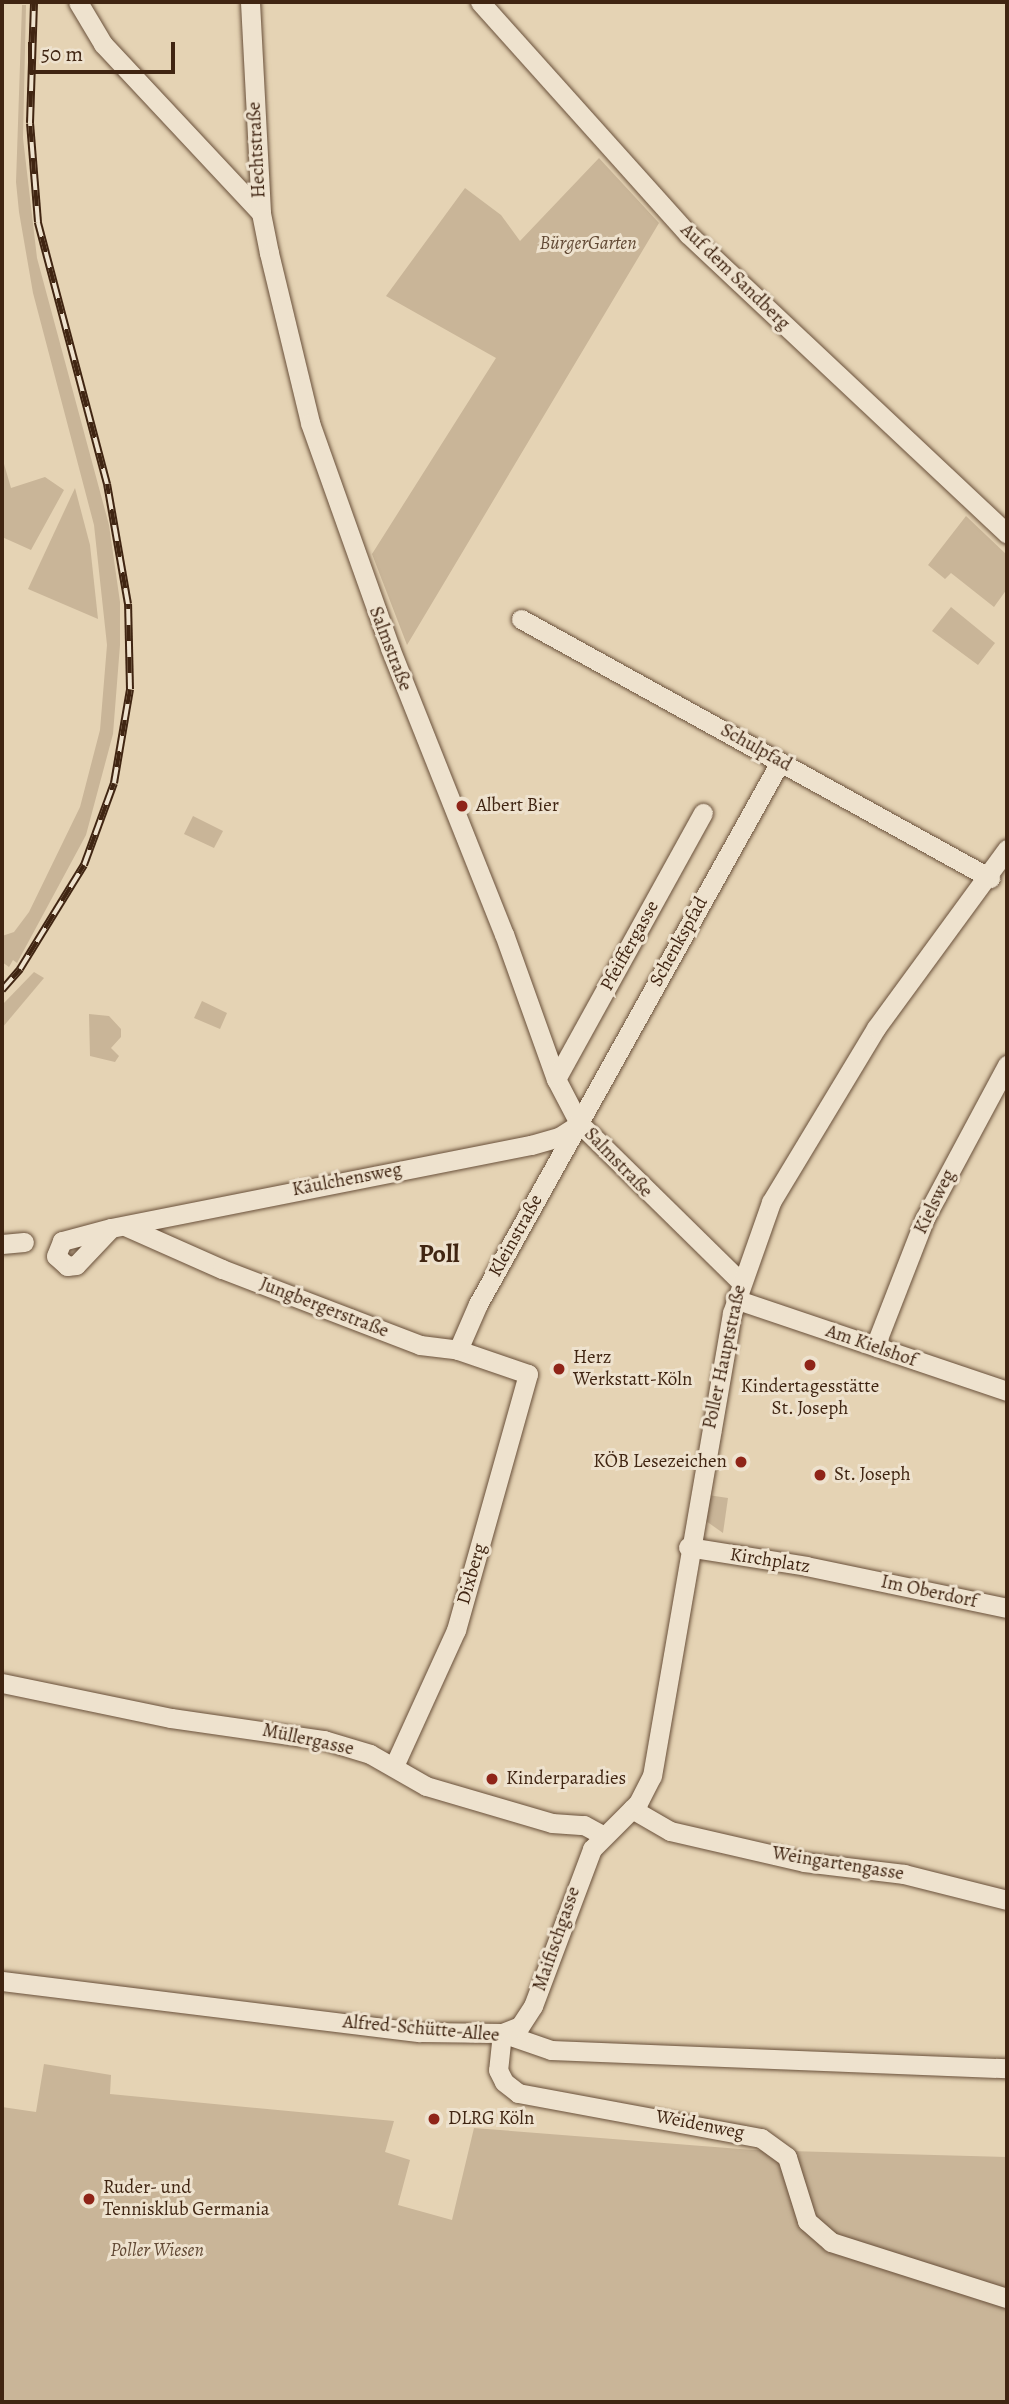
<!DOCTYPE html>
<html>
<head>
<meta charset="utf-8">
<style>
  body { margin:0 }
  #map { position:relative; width:1009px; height:2404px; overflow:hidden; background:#e5d3b4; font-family:Alegreya,serif }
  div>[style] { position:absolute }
  .green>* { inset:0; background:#c9b598 }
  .roads { filter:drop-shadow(0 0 2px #69503a) drop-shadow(0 0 2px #69503a) }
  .minor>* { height:19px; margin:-9.5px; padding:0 9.5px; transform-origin:9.5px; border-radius:9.5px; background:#eee2ce }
  .rail>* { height:8px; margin-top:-4px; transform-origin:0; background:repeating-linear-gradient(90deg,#eee2ce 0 16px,#402512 0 32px); box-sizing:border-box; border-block:2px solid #402512 }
  .dots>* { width:19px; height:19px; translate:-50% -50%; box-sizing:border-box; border:4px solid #eee2ce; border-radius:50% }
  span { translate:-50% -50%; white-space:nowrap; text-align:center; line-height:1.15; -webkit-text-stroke:6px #eee2ce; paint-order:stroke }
  .street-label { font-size:19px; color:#402512 }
  .park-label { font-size:19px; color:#624934; font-style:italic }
  .poi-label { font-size:19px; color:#402512 }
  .left { translate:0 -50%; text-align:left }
  .right { translate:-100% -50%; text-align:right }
  .district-label { font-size:26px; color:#402512; font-weight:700 }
  .frame { position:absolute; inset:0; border:4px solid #402512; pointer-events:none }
  .scale { position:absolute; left:28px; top:42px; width:147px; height:32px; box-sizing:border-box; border:4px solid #402512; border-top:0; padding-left:9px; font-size:21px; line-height:24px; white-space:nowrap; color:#402512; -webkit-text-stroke:5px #eee2ce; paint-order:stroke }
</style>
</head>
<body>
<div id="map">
  <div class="green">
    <i style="clip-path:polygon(22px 5px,26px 5px,23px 138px,37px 258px,109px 525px,120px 602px,120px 645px,113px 734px,86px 835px,17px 963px,13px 960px,9px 967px,2px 962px,2px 936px,14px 932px,29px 912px,80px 807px,100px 730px,107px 645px,94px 525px,33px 293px,19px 212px,16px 182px)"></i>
    <i style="clip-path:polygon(599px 158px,659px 223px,407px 645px,372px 554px,496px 358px,386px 296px,465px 188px,501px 215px,520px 241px)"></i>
    <i style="clip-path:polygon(2px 457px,11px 488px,45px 477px,64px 490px,31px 550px,2px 537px)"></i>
    <i style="clip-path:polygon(75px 488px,90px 545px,98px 619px,28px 589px)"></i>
    <i style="clip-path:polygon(966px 516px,1007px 555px,1007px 589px,994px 607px,951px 573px,945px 579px,928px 565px)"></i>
    <i style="clip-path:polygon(951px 607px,995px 643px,978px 665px,932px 631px)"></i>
    <i style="clip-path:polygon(193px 816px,223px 831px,214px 848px,184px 834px)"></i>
    <i style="clip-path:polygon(34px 972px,44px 978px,2px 1028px,2px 1005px)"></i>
    <i style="clip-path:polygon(202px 1001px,227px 1013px,220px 1029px,194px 1018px)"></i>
    <i style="clip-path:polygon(89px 1014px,109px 1016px,121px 1029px,121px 1037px,111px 1048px,119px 1056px,115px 1062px,90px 1056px)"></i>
    <i style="clip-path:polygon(708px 1495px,728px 1498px,723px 1533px,706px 1521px)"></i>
    <i style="clip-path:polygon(44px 2064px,111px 2075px,110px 2094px,394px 2121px,385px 2152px,410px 2160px,398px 2205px,452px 2220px,474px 2128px,753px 2150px,1007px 2157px,1007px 2402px,2px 2402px,2px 2107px,36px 2112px)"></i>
  </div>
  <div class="roads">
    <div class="minor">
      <i style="left:78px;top:2px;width:49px;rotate:59.2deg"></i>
      <i style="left:103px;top:44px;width:231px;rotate:46.9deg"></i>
      <i style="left:250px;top:2px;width:211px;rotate:87deg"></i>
      <i style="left:261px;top:213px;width:41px;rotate:78.7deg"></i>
      <i style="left:269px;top:253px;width:175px;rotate:76.4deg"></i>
      <i style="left:310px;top:423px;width:239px;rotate:70.4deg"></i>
      <i style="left:390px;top:648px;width:308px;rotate:68.3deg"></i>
      <i style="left:504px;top:934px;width:154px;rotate:70.3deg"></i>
      <i style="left:556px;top:1079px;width:50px;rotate:62.4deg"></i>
      <i style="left:579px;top:1123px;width:226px;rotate:44.5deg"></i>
      <i style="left:480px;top:2px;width:312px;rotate:48.1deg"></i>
      <i style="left:688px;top:234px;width:438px;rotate:43.2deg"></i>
      <i style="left:521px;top:619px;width:536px;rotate:28.91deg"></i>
      <i style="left:556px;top:1079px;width:304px;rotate:-61.1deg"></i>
      <i style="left:125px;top:1226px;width:106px;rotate:23.9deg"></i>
      <i style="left:222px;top:1269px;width:212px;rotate:21deg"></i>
      <i style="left:420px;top:1345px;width:38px;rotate:7deg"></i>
      <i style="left:458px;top:1350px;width:74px;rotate:18.9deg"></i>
      <i style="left:528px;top:1374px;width:266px;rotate:105.7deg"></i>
      <i style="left:456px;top:1630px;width:149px;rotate:114.5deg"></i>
      <i style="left:111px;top:1228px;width:51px;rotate:165.1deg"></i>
      <i style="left:62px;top:1241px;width:16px;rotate:112deg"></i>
      <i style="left:56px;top:1256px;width:15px;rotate:42deg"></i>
      <i style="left:67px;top:1266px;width:9px;rotate:-6deg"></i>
      <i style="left:76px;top:1265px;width:51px;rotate:-46.6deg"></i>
      <i style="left:111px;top:1228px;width:428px;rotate:-11.2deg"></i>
      <i style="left:531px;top:1145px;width:29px;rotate:-16deg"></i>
      <i style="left:559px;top:1137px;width:20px;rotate:-33deg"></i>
      <i style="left:2px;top:1244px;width:22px;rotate:-5deg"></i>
      <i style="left:735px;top:1299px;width:287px;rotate:18.7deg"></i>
      <i style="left:875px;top:1346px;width:137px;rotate:-68.7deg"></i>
      <i style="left:925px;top:1218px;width:174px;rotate:-61.8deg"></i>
      <i style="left:458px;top:1350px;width:50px;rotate:-66.5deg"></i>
      <i style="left:478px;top:1304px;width:620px;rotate:-60.87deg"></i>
      <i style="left:688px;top:1547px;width:120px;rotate:9.1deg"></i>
      <i style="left:806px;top:1566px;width:205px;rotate:11.8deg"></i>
      <i style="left:2px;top:1683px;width:173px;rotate:11.7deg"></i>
      <i style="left:171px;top:1718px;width:155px;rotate:8.2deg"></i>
      <i style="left:324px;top:1740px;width:48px;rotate:16.9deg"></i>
      <i style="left:370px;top:1754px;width:64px;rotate:29.7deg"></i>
      <i style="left:426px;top:1786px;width:131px;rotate:16.4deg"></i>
      <i style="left:552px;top:1823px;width:32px;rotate:4deg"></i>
      <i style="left:584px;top:1825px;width:21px;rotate:29deg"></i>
      <i style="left:632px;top:1809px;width:44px;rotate:30.1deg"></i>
      <i style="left:670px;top:1831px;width:138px;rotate:13deg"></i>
      <i style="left:804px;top:1862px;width:101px;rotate:6.8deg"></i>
      <i style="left:904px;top:1874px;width:106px;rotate:14.2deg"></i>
      <i style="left:2px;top:1981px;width:421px;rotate:7deg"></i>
      <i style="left:420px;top:2032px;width:82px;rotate:0.7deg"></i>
      <i style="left:502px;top:2033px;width:52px;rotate:19.1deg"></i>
      <i style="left:551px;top:2050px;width:456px;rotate:2.3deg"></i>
      <i style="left:502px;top:2033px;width:19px;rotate:-21deg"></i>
      <i style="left:520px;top:2026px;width:24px;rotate:-57deg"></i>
      <i style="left:533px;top:2006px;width:168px;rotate:-69.4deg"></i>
      <i style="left:592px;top:1849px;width:65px;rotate:-45deg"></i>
      <i style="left:638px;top:1803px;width:30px;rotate:-63deg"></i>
      <i style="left:652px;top:1776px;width:470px;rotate:-80.2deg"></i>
      <i style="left:732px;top:1313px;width:118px;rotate:-70.6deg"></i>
      <i style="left:771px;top:1202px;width:203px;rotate:-58.9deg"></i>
      <i style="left:876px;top:1028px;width:222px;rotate:-53.8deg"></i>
      <i style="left:502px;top:2033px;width:37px;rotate:96deg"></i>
      <i style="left:498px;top:2070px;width:13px;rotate:63deg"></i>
      <i style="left:504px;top:2082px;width:18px;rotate:38deg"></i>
      <i style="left:518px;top:2093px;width:247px;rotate:10.5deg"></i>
      <i style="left:761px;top:2138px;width:32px;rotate:36deg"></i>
      <i style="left:787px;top:2157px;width:67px;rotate:72.6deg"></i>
      <i style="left:807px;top:2221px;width:32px;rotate:41deg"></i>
      <i style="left:831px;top:2242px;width:185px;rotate:17.7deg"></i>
    </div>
  </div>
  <div class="rail">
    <i style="left:2px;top:990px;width:28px;rotate:-49deg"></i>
    <i style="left:20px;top:969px;width:122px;rotate:-58.4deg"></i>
    <i style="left:84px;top:865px;width:87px;rotate:-69.9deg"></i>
    <i style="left:114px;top:783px;width:95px;rotate:-80.3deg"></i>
    <i style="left:130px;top:689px;width:85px;rotate:-91.3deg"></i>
    <i style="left:128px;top:604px;width:122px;rotate:-99.9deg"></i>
    <i style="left:107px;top:484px;width:271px;rotate:-104.8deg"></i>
    <i style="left:38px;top:222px;width:99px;rotate:-94.6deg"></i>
    <i style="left:30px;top:123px;width:121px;rotate:-88.1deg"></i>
  </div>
  <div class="dots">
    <i style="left:462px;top:806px;background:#8f2418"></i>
    <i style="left:810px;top:1365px;background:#8f2418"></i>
    <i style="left:559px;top:1369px;background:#8f2418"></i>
    <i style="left:741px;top:1462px;background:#8f2418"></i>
    <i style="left:820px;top:1475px;background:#8f2418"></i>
    <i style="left:492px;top:1779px;background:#8f2418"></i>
    <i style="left:434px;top:2119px;background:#8f2418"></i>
    <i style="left:89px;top:2199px;background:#8f2418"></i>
  </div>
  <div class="street-label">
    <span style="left:257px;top:150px;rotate:-93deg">Hechtstraße</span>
    <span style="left:735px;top:277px;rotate:44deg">Auf dem Sandberg</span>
    <span style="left:390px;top:649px;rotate:69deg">Salmstraße</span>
    <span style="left:756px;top:748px;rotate:29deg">Schulpfad</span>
    <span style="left:679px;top:942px;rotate:-61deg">Schenkspfad</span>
    <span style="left:630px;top:946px;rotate:-61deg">Pfeiffergasse</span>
    <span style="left:618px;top:1163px;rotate:46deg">Salmstraße</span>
    <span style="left:347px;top:1180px;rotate:-11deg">Käulchensweg</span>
    <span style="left:935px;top:1202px;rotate:-64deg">Kielsweg</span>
    <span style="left:516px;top:1236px;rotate:-61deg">Kleinstraße</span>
    <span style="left:324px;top:1308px;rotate:21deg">Jungbergerstraße</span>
    <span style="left:871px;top:1346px;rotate:19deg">Am Kielshof</span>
    <span style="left:725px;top:1357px;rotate:-78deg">Poller Hauptstraße</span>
    <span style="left:770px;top:1561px;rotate:9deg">Kirchplatz</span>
    <span style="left:472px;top:1574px;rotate:-74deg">Dixberg</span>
    <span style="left:929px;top:1592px;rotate:12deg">Im Oberdorf</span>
    <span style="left:308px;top:1740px;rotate:12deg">Müllergasse</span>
    <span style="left:838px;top:1864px;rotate:9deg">Weingartengasse</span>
    <span style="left:557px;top:1939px;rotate:-71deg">Maifischgasse</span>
    <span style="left:421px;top:2029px;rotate:5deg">Alfred-Schütte-Allee</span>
    <span style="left:700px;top:2125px;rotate:11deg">Weidenweg</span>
  </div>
  <div class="park-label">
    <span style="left:588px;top:244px">BürgerGarten</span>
    <span style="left:157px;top:2251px">Poller Wiesen</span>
  </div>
  <div class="poi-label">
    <span class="left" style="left:476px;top:806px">Albert Bier</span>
    <span class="left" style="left:573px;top:1369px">Herz<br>Werkstatt-Köln</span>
    <span style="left:810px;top:1398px">Kindertagesstätte<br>St. Joseph</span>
    <span class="right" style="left:727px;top:1462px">KÖB Lesezeichen</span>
    <span class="left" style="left:834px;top:1475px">St. Joseph</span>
    <span class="left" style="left:506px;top:1779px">Kinderparadies</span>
    <span class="left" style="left:448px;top:2119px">DLRG Köln</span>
    <span class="left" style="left:103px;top:2199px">Ruder- und<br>Tennisklub Germania</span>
  </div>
  <div class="district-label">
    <span style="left:439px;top:1254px">Poll</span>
  </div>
  <div class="frame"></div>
  <div class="scale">50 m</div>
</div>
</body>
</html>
